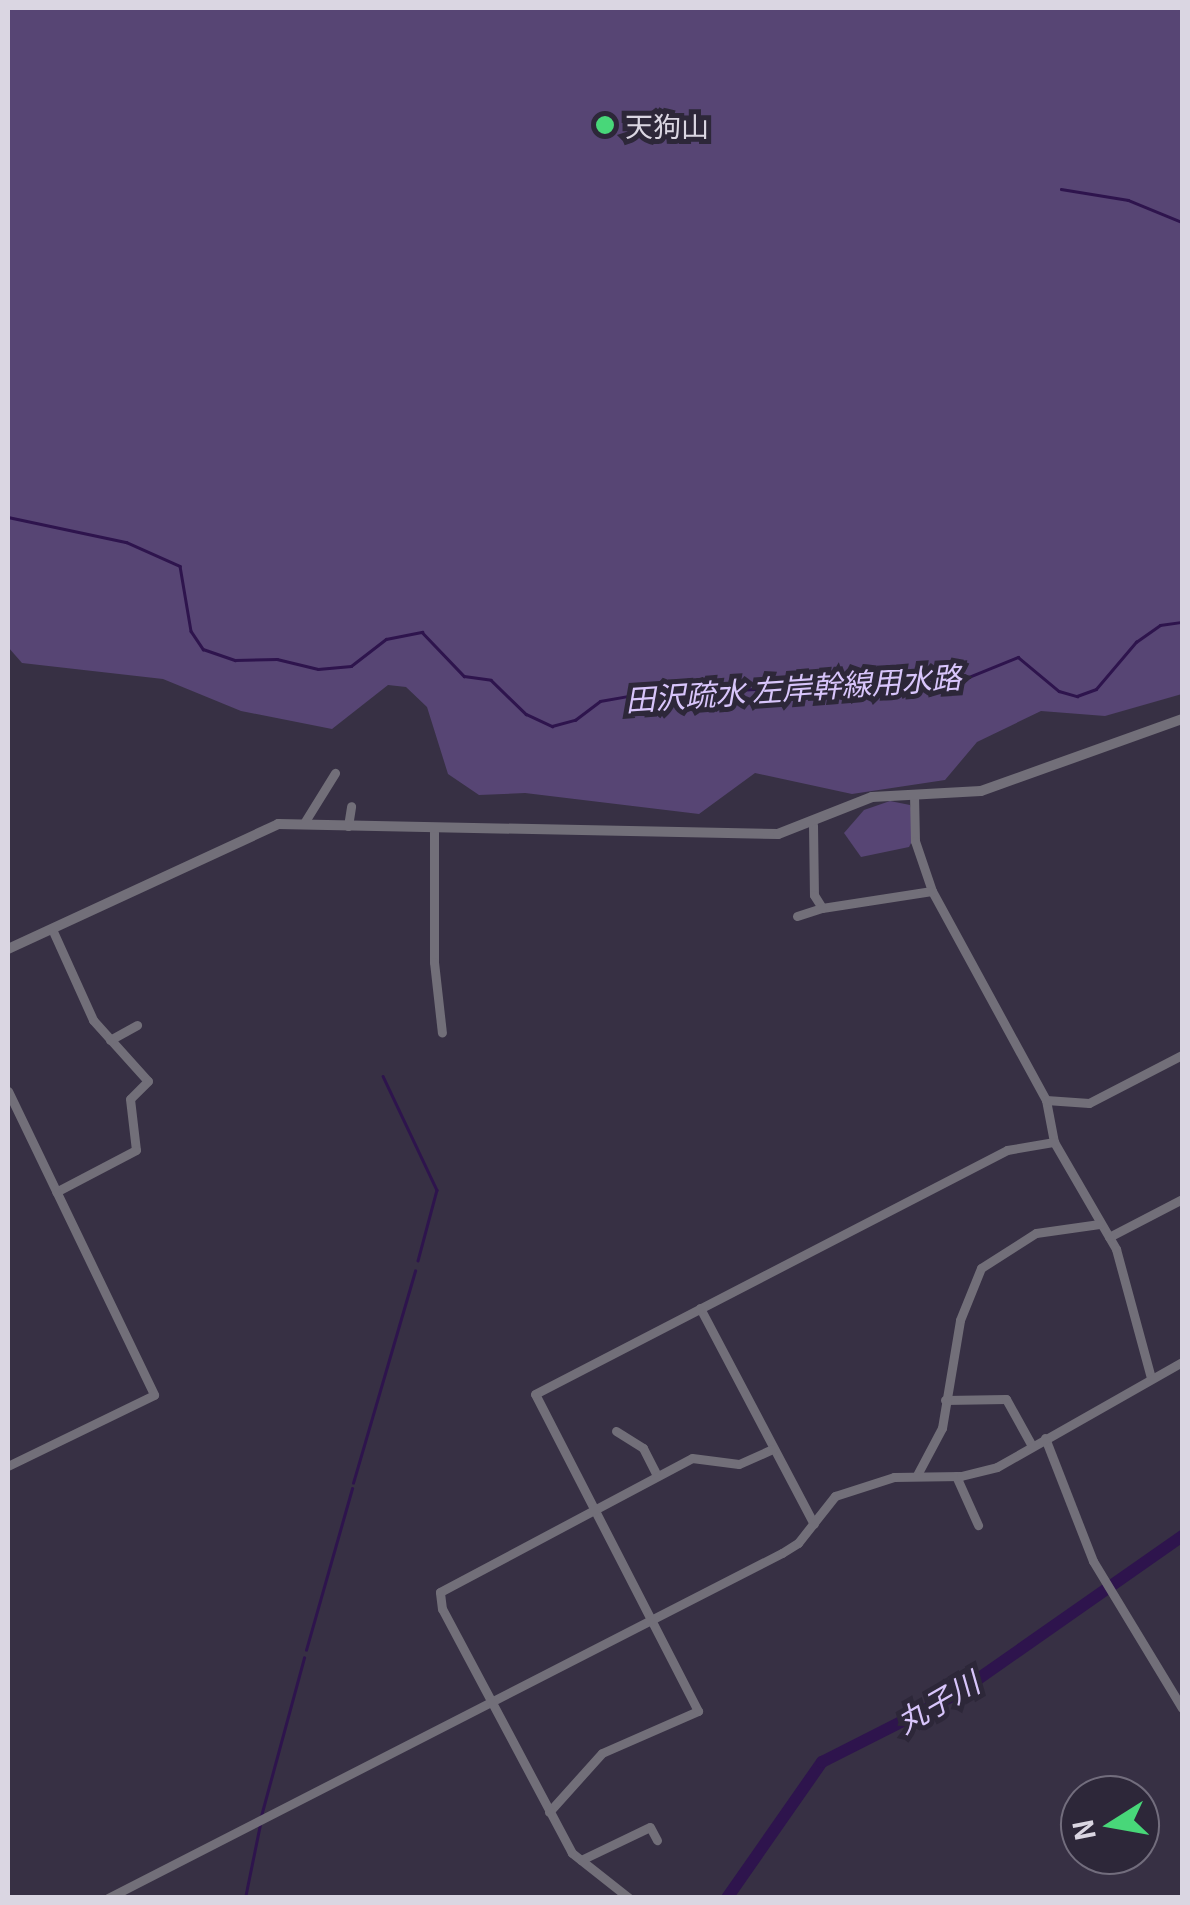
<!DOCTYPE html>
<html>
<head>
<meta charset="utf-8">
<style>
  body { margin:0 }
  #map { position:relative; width:1190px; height:1905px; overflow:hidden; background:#373044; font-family:Georgia,"Noto Sans JP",serif }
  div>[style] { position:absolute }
  .green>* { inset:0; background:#574574 }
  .stream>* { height:2.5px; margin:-1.25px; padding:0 1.25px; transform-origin:1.25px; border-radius:1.25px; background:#2e144d }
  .river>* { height:12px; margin:-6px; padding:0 6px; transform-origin:6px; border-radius:6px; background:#2e144d }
  .minor>* { height:9px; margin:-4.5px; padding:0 4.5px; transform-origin:4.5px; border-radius:4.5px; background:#726f79 }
  .tertiary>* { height:10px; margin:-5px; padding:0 5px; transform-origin:5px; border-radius:5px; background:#726f79 }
  .dots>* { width:28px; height:28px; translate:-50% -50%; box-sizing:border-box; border:5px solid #2d2739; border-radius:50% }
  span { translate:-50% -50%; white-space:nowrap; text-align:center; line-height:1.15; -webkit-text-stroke:10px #2d2739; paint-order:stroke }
  .poi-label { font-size:28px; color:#dad6e2 }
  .left { translate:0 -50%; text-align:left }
  .water-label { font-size:30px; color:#d8c5fb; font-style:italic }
  .frame { position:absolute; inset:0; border:10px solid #dad6e2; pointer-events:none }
  .north { position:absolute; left:1060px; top:1775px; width:100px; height:100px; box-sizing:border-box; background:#2d2739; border:2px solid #726d7d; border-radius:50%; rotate:259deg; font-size:28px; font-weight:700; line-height:40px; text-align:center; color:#dad6e2 }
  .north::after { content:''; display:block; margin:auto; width:35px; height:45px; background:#48d779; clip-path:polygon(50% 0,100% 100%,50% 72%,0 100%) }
</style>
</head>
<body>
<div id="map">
  <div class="green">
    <i style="clip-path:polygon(8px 8px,1182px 8px,1182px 694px,1105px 716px,1041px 711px,977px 742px,945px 780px,852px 794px,755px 773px,699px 814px,525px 793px,479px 795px,448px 774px,427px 707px,406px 687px,388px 685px,332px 729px,241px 711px,163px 679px,22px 663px,8px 647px)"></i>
    <i style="clip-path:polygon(890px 801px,910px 805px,918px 830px,909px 847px,861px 857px,844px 833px,864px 810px)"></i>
  </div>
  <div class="stream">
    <i style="left:1061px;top:189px;width:68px;rotate:9.3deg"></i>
    <i style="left:1128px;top:200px;width:58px;rotate:22.2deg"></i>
    <i style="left:8px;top:517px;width:121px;rotate:12deg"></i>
    <i style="left:126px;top:542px;width:59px;rotate:24deg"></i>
    <i style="left:180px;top:566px;width:66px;rotate:80.4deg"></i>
    <i style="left:191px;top:631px;width:22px;rotate:56deg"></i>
    <i style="left:203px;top:649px;width:34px;rotate:19deg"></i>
    <i style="left:235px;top:660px;width:42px;rotate:-1.4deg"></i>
    <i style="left:277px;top:659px;width:42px;rotate:13.7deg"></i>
    <i style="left:318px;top:669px;width:33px;rotate:-5deg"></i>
    <i style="left:351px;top:666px;width:44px;rotate:-37.6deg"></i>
    <i style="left:386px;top:639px;width:37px;rotate:-11deg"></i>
    <i style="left:422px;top:632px;width:61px;rotate:46.3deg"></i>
    <i style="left:464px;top:676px;width:27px;rotate:8deg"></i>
    <i style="left:491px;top:680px;width:49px;rotate:44.2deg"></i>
    <i style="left:526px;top:714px;width:29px;rotate:25deg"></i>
    <i style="left:552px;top:726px;width:24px;rotate:-15deg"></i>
    <i style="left:575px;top:720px;width:31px;rotate:-37deg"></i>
    <i style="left:600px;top:701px;width:29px;rotate:-10deg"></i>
    <i style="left:629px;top:696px;width:341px;rotate:-3.2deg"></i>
    <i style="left:969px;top:677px;width:53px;rotate:-22.2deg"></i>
    <i style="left:1018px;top:657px;width:53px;rotate:39.7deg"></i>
    <i style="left:1059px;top:691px;width:19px;rotate:16deg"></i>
    <i style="left:1077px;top:696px;width:20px;rotate:-20deg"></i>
    <i style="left:1096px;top:689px;width:62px;rotate:-49.6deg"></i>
    <i style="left:1136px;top:642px;width:29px;rotate:-35deg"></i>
    <i style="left:1160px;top:625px;width:22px;rotate:-8deg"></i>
    <i style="left:383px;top:1076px;width:126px;rotate:64.7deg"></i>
    <i style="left:437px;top:1190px;width:73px;rotate:105deg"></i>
    <i style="left:353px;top:1483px;width:221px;rotate:-73.7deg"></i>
    <i style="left:306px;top:1650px;width:168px;rotate:-74.1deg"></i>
    <i style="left:261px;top:1816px;width:164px;rotate:-74.8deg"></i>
    <i style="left:245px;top:1898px;width:76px;rotate:-78.5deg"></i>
  </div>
  <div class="river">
    <i style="left:727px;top:1898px;width:166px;rotate:-55.1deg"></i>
    <i style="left:822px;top:1762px;width:153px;rotate:-26.9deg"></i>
    <i style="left:958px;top:1693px;width:274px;rotate:-35deg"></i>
  </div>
  <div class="minor">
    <i style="left:914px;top:794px;width:47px;rotate:88.8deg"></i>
    <i style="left:915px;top:841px;width:53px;rotate:71.2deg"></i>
    <i style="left:932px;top:891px;width:238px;rotate:61.4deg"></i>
    <i style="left:1046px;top:1100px;width:43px;rotate:79.2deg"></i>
    <i style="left:1054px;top:1142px;width:124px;rotate:59.9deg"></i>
    <i style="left:1116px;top:1249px;width:134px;rotate:74.8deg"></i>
    <i style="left:304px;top:823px;width:59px;rotate:-58.2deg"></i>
    <i style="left:813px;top:825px;width:70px;rotate:89.2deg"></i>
    <i style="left:814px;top:895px;width:15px;rotate:58deg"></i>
    <i style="left:822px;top:908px;width:111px;rotate:-8.8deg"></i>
    <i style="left:348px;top:826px;width:20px;rotate:-81deg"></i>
    <i style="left:434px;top:832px;width:130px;rotate:90deg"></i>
    <i style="left:434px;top:962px;width:71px;rotate:83.6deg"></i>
    <i style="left:797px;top:916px;width:26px;rotate:-18deg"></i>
    <i style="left:52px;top:929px;width:100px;rotate:65.7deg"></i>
    <i style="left:93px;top:1020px;width:82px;rotate:48deg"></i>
    <i style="left:148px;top:1081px;width:25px;rotate:135deg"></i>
    <i style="left:130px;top:1099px;width:51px;rotate:83.3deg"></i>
    <i style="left:136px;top:1150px;width:90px;rotate:152.3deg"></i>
    <i style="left:110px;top:1040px;width:31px;rotate:-29deg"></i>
    <i style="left:8px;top:1091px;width:337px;rotate:64.3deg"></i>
    <i style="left:154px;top:1395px;width:162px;rotate:154.1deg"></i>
    <i style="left:1046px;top:1100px;width:43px;rotate:4deg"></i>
    <i style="left:1089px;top:1103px;width:105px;rotate:-27.3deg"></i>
    <i style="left:1109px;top:1237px;width:82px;rotate:-27.5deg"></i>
    <i style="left:700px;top:1308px;width:244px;rotate:62.2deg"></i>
    <i style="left:945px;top:1400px;width:61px;rotate:-0.9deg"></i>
    <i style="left:1006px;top:1399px;width:54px;rotate:61deg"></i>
    <i style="left:616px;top:1431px;width:32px;rotate:32deg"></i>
    <i style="left:643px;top:1448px;width:31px;rotate:63deg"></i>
    <i style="left:1045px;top:1438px;width:132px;rotate:68.7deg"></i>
    <i style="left:1093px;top:1561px;width:172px;rotate:58.8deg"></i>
    <i style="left:917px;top:1475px;width:53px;rotate:-62deg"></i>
    <i style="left:942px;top:1428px;width:109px;rotate:-80.5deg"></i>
    <i style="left:960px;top:1320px;width:56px;rotate:-68deg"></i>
    <i style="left:981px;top:1268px;width:65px;rotate:-32.5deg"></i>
    <i style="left:1036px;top:1233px;width:64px;rotate:-8.1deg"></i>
    <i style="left:956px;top:1476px;width:54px;rotate:65.8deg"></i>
    <i style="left:549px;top:1812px;width:79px;rotate:-48.1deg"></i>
    <i style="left:602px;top:1753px;width:105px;rotate:-23.6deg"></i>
    <i style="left:698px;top:1711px;width:356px;rotate:-117.2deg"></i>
    <i style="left:535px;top:1394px;width:531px;rotate:-27.34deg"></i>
    <i style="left:1007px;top:1150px;width:48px;rotate:-9.7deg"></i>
    <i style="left:581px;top:1860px;width:76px;rotate:-25.6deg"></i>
    <i style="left:650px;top:1827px;width:15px;rotate:62deg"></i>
    <i style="left:108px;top:1898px;width:757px;rotate:-27.11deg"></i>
    <i style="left:782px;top:1553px;width:19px;rotate:-32deg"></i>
    <i style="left:798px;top:1543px;width:60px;rotate:-51.8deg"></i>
    <i style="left:835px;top:1496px;width:62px;rotate:-17.9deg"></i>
    <i style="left:894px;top:1477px;width:67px;rotate:-0.9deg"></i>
    <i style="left:961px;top:1476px;width:37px;rotate:-14deg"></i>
    <i style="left:997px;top:1467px;width:213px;rotate:-29.6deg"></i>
    <i style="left:629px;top:1898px;width:73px;rotate:-141.7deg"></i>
    <i style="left:572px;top:1853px;width:276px;rotate:-118deg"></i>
    <i style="left:442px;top:1609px;width:17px;rotate:-97deg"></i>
    <i style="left:440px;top:1592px;width:285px;rotate:-28deg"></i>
    <i style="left:692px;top:1458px;width:47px;rotate:7.3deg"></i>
    <i style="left:739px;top:1464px;width:37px;rotate:-24deg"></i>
  </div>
  <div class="tertiary">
    <i style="left:8px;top:949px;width:298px;rotate:-24.8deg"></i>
    <i style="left:278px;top:824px;width:500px;rotate:1.15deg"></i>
    <i style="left:778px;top:834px;width:101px;rotate:-21.5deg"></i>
    <i style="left:872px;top:797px;width:109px;rotate:-3.2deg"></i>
    <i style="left:981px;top:791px;width:214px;rotate:-19.7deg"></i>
  </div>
  <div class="dots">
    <i style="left:605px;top:125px;background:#48d779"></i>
  </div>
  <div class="poi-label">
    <span class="left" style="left:625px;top:125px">天狗山</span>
  </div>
  <div class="water-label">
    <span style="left:793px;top:687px;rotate:-4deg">田沢疏水 左岸幹線用水路</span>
    <span style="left:937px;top:1701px;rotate:-30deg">丸子川</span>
  </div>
  <div class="frame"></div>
  <div class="north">N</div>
</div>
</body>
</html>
